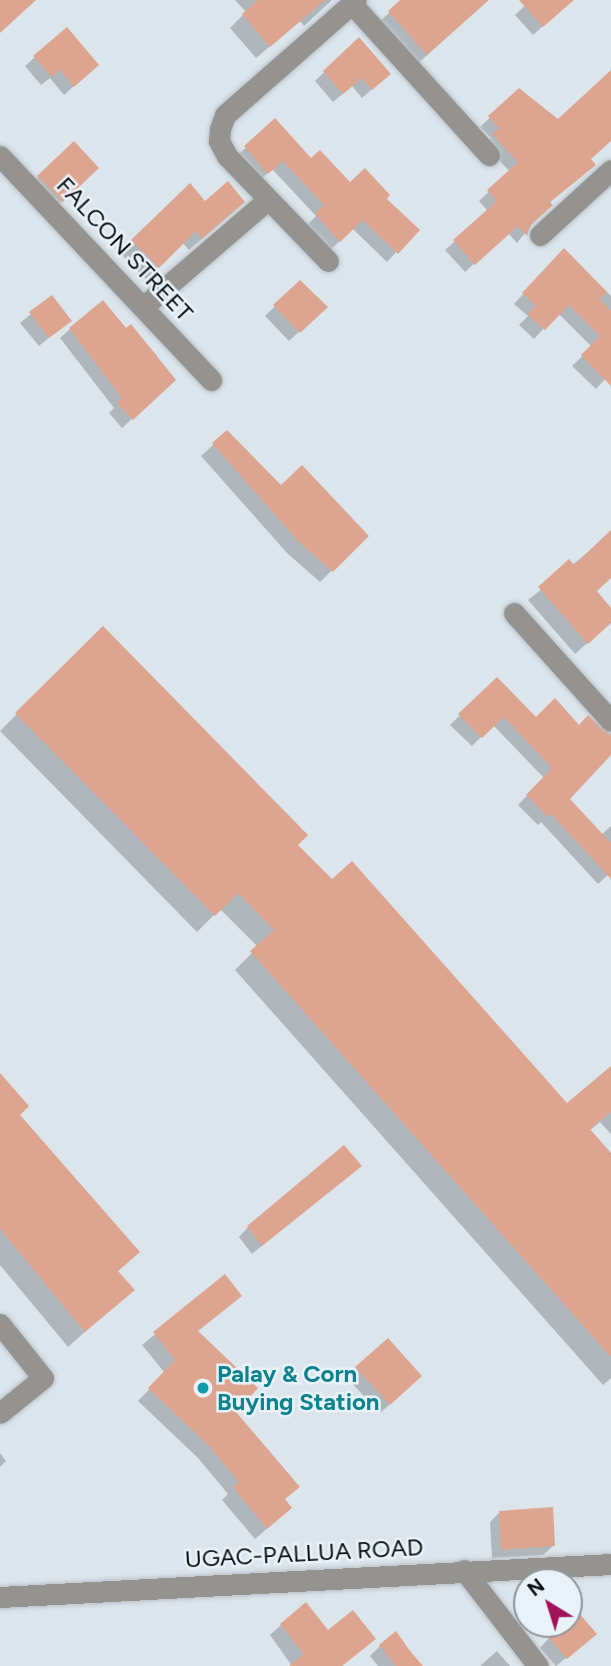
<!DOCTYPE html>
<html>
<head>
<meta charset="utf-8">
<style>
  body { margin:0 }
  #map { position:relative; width:611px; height:1666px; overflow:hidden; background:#dce5ec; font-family:Figtree,sans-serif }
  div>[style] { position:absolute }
  .shadow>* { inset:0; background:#0003 }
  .building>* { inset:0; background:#dda58f }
  .roads { filter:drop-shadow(0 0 2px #bac2c9) drop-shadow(0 0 2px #bac2c9) }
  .minor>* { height:21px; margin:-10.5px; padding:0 10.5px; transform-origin:10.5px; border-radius:10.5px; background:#95938f }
  .dots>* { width:19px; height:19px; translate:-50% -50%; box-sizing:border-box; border:4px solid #e9f2f9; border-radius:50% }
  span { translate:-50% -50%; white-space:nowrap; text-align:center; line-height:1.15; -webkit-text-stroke:5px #e9f2f9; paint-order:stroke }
  .street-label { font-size:24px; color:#0a0d0f }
  .culture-label { font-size:24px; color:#0d838f; font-weight:700 }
  .left { translate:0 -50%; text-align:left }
  .north { position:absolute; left:513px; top:1568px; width:70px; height:70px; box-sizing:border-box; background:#e9f2f9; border:2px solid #90969b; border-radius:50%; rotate:322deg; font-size:19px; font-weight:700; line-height:28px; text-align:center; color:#0a0d0f }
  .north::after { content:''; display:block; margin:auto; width:24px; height:32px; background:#a1135b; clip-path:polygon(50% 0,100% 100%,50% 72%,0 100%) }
</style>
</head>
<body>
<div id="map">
  <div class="shadow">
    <i style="clip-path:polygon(235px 0,332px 0,304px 26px,300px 21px,256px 58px,230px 28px,246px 12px)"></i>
    <i style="clip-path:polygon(403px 0,488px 0,416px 65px,378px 23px)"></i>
    <i style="clip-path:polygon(531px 0,558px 0,554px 16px,533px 35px,515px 15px)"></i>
    <i style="clip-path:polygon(359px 39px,379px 83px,362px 98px,352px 86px,333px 102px,315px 81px)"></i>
    <i style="clip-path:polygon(35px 57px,87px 74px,64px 95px,50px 78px,41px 85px,25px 66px)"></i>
    <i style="clip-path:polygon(611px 71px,611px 139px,589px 159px,584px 174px,549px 203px,517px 243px,508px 233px,465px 272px,445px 250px,488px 211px,479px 201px,510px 172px,484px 144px,491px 138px,480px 127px,519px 90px,558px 122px)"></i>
    <i style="clip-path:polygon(275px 120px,311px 160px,349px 185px,384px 199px,417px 230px,387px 262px,353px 229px,330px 250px,307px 225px,316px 216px,272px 169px,258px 182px,236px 157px)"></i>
    <i style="clip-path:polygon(74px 144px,97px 168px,53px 210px,29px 186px)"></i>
    <i style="clip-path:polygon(190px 186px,205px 203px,231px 214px,189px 250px,182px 242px,146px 279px,121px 254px)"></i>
    <i style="clip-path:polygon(564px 250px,611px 296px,611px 373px,596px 389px,572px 366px,592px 347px,558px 313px,534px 339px,519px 325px,528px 316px,514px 304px)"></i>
    <i style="clip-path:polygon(300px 282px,316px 316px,289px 341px,265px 316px)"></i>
    <i style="clip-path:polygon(52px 297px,70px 320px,39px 346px,20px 323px)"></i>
    <i style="clip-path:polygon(131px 326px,158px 357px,154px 360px,164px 389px,122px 428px,109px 413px,114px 408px,60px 338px,70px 329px,126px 331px)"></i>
    <i style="clip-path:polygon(227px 432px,280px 488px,367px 536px,320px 582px,287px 553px,201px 456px)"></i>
    <i style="clip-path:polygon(611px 534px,611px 577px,595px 592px,611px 610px,611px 622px,575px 654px,528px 600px)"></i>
    <i style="clip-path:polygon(497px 679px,536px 719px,611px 738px,611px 752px,567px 799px,601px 835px,611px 826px,611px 872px,598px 884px,541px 822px,538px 825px,518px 805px,544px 778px,493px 725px,472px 746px,450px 725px)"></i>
    <i style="clip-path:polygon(17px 714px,295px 845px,567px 1106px,611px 1069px,611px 1134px,600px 1122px,589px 1131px,611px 1156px,611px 1378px,603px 1385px,235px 970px,258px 947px,220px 909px,197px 932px,0 731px)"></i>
    <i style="clip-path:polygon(0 1076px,18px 1115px,138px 1252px,117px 1272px,132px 1290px,68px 1347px,0 1265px)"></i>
    <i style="clip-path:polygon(360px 1166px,252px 1254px,239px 1237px,248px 1227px)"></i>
    <i style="clip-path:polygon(224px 1277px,197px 1332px,233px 1411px,283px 1500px,278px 1519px,255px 1539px,222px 1500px,228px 1494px,198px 1458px,138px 1401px,165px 1373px,142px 1345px)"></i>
    <i style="clip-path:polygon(357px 1368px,411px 1385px,380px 1413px,347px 1378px)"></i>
    <i style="clip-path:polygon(0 1453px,6px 1461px,0 1467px)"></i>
    <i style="clip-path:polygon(500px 1512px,553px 1546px,543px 1555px,492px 1558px,490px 1522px)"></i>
    <i style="clip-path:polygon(281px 1625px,328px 1633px,342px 1666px,292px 1666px,270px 1635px)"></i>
    <i style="clip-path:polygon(549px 1638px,585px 1643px,556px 1666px,540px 1648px)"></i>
    <i style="clip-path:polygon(380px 1646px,422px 1666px,378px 1666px,370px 1656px)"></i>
    <i style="clip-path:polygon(497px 1651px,510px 1666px,480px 1666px)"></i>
  </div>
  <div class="building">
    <i style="clip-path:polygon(0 0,36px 0,0 33px)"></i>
    <i style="clip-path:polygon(258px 0,325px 0,270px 47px,242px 14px)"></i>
    <i style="clip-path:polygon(400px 0,489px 0,427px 55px,388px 11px)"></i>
    <i style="clip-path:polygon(519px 0,574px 0,543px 27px)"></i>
    <i style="clip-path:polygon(67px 27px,99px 65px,74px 87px,60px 70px,52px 77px,33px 56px)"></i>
    <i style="clip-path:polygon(359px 37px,391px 74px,372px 90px,362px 78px,343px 94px,323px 71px)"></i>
    <i style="clip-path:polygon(611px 70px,611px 141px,591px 159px,596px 165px,550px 202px,553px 205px,531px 225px,527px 236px,518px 226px,475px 265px,453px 240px,497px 201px,487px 190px,518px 162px,492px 134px,499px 128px,488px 116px,519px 88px,558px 119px)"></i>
    <i style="clip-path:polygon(275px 118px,311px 158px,320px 150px,350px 182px,365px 168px,390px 195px,387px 199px,420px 230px,398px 254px,363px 220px,340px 242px,315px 214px,324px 205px,283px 161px,268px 174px,244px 146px)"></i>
    <i style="clip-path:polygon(74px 141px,99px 168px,63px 202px,37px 176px)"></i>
    <i style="clip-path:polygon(228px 181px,245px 202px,202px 239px,196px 231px,159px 268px,131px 240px,190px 183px,205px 201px)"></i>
    <i style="clip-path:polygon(564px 248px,607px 292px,600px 299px,611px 311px,611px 386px,581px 355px,600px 336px,569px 305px,545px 330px,527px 314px,536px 306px,522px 293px)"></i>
    <i style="clip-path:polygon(300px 280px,328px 307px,300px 333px,273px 305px)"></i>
    <i style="clip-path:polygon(52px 295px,72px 321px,49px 338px,29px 312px)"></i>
    <i style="clip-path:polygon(103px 300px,126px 328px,131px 324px,176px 380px,133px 420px,117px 403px,122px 398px,69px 328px)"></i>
    <i style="clip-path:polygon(227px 430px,281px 485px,302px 465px,369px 536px,333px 572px,298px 541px,212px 443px)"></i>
    <i style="clip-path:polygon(611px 530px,611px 578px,597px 591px,611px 608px,611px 623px,588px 644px,538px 587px,569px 559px,574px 565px)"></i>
    <i style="clip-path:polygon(103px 626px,308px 835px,298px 845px,332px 879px,352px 861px,567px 1103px,611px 1066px,611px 1112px,590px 1129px,611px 1153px,611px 1357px,250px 951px,274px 930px,238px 893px,215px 916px,15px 713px)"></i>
    <i style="clip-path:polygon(497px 677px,536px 717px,555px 698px,579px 725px,588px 715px,611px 734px,611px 755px,570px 799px,611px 843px,611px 879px,551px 814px,548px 817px,526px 795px,552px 768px,504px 717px,482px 738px,458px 714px)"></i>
    <i style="clip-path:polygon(0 1073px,29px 1106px,20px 1115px,140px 1252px,118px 1271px,135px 1290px,85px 1332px,0 1229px)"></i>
    <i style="clip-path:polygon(344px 1145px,362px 1166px,262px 1246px,247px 1226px)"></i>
    <i style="clip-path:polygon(225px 1274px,242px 1296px,198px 1331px,258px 1388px,236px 1412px,300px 1487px,285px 1499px,292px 1508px,267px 1529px,233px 1487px,239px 1482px,210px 1447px,148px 1388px,175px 1360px,153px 1332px)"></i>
    <i style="clip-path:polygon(388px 1338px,422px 1376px,390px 1405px,355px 1367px)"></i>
    <i style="clip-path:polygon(553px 1507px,555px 1546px,501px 1550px,499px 1511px)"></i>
    <i style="clip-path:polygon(306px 1602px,328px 1630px,353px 1610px,376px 1639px,342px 1666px,289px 1666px,304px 1654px,280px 1624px)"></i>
    <i style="clip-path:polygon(578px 1612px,597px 1634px,567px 1659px,548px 1637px)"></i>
    <i style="clip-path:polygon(396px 1631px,410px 1651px,423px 1666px,396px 1666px,379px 1645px)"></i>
  </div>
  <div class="roads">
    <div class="minor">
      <i style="left:352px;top:4px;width:204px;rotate:47.8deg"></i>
      <i style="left:0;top:156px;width:308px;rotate:46.7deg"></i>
      <i style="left:540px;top:235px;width:96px;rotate:-42.5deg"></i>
      <i style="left:328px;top:261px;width:146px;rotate:-133.9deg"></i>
      <i style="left:227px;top:156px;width:17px;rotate:-118deg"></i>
      <i style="left:219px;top:141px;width:12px;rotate:-85deg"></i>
      <i style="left:220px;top:129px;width:15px;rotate:-70deg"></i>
      <i style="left:225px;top:115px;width:174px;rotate:-41.3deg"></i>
      <i style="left:144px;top:306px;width:161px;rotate:-40.7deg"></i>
      <i style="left:514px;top:613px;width:145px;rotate:48.1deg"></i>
      <i style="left:0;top:1324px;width:69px;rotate:51.5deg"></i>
      <i style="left:43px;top:1378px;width:55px;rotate:140.9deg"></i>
      <i style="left:464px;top:1570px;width:121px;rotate:52.4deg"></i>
      <i style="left:0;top:1597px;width:612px;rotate:-3.09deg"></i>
    </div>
  </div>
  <div class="dots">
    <i style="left:203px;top:1388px;background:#0f9aa8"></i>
  </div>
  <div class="street-label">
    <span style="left:125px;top:249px;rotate:47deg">FALCON STREET</span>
    <span style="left:304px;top:1553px;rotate:-3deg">UGAC-PALLUA ROAD</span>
  </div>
  <div class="culture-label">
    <span class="left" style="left:217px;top:1388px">Palay &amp; Corn<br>Buying Station</span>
  </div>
  <div class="north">N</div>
</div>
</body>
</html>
